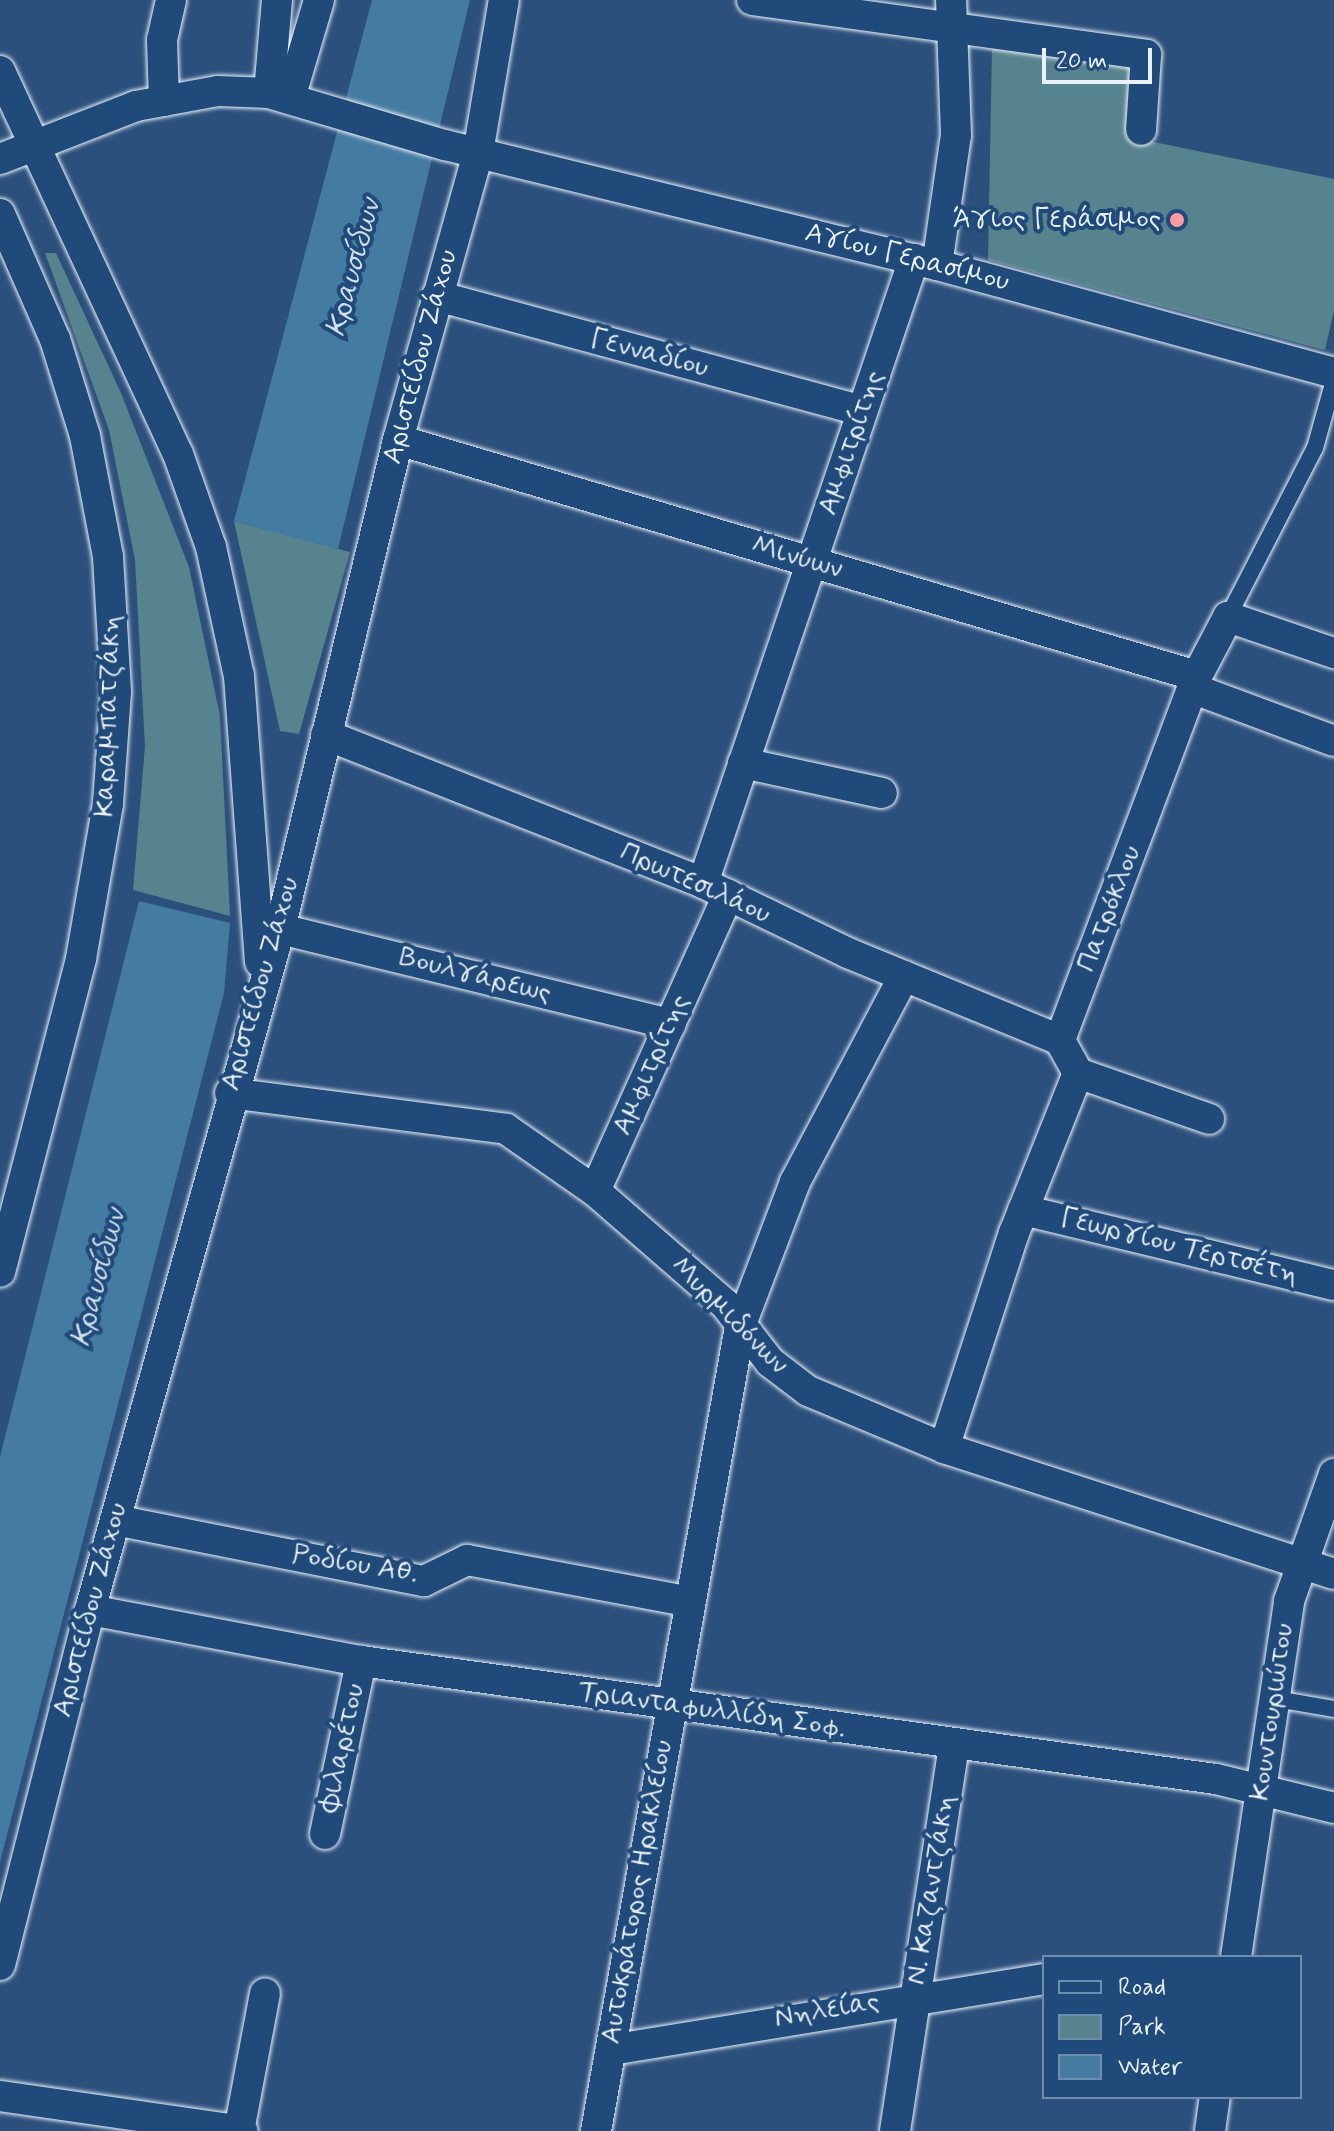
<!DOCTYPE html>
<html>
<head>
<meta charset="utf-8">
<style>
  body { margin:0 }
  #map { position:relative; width:1334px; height:2131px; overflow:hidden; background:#2c507c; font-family:Mynerve,sans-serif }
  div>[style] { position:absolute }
  .green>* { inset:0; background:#56838d }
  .water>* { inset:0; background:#447ba0 }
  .roads { filter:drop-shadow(0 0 2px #e8f1f8) drop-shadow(0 0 2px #e8f1f8) }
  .lane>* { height:16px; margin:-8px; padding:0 8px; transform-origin:8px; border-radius:8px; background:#1f4a7a }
  .street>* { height:30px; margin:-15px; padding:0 15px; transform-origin:15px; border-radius:15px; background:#1f4a7a }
  .dots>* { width:22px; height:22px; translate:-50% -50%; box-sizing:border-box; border:4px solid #1f4a7a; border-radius:50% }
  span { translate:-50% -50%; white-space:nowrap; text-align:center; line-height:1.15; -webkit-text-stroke:8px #1f4a7a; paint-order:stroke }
  .poi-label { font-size:28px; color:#e8f1f8 }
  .right { translate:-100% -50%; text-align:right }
  .street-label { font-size:28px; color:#e8f1f8 }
  .water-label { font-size:30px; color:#cfdfeb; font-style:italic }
  .legend { position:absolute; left:1042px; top:1955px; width:260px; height:144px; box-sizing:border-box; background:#1f4a7a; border:2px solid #6f8dac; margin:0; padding:10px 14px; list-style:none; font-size:24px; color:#e8f1f8 }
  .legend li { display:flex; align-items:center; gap:16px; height:40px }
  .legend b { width:40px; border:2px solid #6f8dac }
  .scale { position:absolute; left:1042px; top:48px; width:110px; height:36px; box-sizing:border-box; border:4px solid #e8f1f8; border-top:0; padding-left:10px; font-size:24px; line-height:28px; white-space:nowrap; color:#e8f1f8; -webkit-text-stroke:6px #1f4a7a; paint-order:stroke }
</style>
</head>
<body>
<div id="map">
  <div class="green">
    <i style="clip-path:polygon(992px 47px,1157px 64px,1149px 141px,1334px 179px,1334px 310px,1325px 350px,988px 260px)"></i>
    <i style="clip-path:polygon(45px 253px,56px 253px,121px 393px,189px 567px,220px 716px,230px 916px,133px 890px,145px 746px,135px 560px,109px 430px)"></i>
    <i style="clip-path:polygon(234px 521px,350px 552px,299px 734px,280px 731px)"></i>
  </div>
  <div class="water">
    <i style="clip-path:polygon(372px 0,470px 0,338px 549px,234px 521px)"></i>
    <i style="clip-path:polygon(139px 901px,230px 923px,224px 993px,0 1862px,0 1457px)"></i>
  </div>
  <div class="roads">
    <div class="lane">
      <i style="left:1228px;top:617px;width:190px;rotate:-62.8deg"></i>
      <i style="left:1315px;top:448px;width:71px;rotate:-74.4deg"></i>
      <i style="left:1276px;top:1699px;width:59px;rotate:9.8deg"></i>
    </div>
    <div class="street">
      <i style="left:752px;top:0;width:398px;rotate:7.9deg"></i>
      <i style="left:1146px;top:55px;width:75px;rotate:93.8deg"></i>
      <i style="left:0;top:71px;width:422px;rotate:65.1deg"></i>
      <i style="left:178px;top:454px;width:99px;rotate:70.5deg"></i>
      <i style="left:211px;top:547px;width:132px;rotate:77.8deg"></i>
      <i style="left:239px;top:676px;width:287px;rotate:85.8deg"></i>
      <i style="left:269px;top:93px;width:93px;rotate:-85.1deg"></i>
      <i style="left:290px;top:98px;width:102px;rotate:-73.5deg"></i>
      <i style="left:164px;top:101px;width:61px;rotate:-91.9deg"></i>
      <i style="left:162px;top:40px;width:41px;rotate:-77.3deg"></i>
      <i style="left:0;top:159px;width:146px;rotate:-21.3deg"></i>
      <i style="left:136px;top:106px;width:83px;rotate:-10.4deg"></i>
      <i style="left:218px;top:91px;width:51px;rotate:2.2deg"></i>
      <i style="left:269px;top:93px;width:184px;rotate:16.5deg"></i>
      <i style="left:445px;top:145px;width:506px;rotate:13.71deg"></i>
      <i style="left:937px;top:265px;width:411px;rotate:15.2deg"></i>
      <i style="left:0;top:214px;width:137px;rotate:66.3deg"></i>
      <i style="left:55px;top:339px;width:102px;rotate:72.8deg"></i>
      <i style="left:85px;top:436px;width:123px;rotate:79.2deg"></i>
      <i style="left:108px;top:557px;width:135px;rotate:86.6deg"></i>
      <i style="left:116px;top:692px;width:112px;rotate:94.1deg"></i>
      <i style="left:108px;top:804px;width:157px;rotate:99.9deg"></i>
      <i style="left:81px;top:959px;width:323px;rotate:104.5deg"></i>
      <i style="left:937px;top:265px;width:131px;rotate:-81.7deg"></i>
      <i style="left:956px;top:135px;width:135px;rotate:-92.1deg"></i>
      <i style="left:437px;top:296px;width:440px;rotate:15.1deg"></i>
      <i style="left:398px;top:440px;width:833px;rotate:16.46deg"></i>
      <i style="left:1194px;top:689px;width:149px;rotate:20.4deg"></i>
      <i style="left:326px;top:735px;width:405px;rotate:21.4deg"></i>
      <i style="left:703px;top:883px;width:161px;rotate:25.8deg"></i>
      <i style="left:848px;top:953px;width:229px;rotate:22.3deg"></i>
      <i style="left:743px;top:763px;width:142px;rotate:12.2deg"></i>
      <i style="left:703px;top:883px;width:659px;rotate:-71.32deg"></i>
      <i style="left:280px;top:929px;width:402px;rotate:13.7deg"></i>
      <i style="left:1078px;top:1073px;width:139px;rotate:19.3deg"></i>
      <i style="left:230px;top:1093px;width:278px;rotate:7.4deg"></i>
      <i style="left:506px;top:1129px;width:108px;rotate:34.9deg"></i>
      <i style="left:595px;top:1191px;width:172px;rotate:41deg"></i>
      <i style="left:725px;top:1304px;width:73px;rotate:52.2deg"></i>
      <i style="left:770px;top:1362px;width:48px;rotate:37.3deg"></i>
      <i style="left:808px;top:1391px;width:147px;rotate:22.7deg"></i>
      <i style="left:944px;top:1448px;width:410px;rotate:17.9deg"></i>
      <i style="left:595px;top:1191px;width:325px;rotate:-65.8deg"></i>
      <i style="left:1023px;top:1210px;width:320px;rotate:13.6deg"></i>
      <i style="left:944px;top:1448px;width:226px;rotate:-72deg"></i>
      <i style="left:1014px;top:1233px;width:172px;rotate:-68.2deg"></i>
      <i style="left:1078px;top:1073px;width:38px;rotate:-119deg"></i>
      <i style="left:1060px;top:1040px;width:389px;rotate:-69.4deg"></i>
      <i style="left:1197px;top:676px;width:67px;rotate:-62.3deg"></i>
      <i style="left:1228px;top:617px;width:112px;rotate:18.8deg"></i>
      <i style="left:115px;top:1520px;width:315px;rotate:11.2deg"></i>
      <i style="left:424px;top:1581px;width:48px;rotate:-26deg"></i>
      <i style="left:467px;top:1560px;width:224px;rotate:10.6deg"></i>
      <i style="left:90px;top:1610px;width:276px;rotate:10.7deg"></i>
      <i style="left:361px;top:1661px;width:863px;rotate:7.86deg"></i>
      <i style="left:1216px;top:1779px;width:122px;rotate:13.8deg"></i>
      <i style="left:325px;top:1834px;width:177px;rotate:-78.2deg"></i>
      <i style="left:1236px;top:1957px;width:360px;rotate:-81.5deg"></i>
      <i style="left:1289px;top:1601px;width:135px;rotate:-70.5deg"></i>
      <i style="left:0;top:1965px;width:366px;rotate:-75.8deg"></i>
      <i style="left:90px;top:1610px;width:707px;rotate:-74.41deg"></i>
      <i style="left:280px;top:929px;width:503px;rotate:-76.43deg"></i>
      <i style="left:398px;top:440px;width:298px;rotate:-74.4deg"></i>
      <i style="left:478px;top:153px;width:155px;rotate:-80.4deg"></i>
      <i style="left:611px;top:2050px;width:439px;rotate:-9.3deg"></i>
      <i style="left:0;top:2096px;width:245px;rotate:8.2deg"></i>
      <i style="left:239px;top:2131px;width:140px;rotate:-79.3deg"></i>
      <i style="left:596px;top:2131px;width:817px;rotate:-79.85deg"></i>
      <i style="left:740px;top:1327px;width:155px;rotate:-69.2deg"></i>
      <i style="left:795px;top:1182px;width:233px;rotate:-62.1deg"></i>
      <i style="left:895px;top:2131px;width:391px;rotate:-81.3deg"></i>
      <i style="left:1210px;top:2131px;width:34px;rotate:-82deg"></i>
    </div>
  </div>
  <div class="dots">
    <i style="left:1177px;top:220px;background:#ff9aa2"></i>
  </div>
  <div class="poi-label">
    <span class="right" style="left:1161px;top:220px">Άγιος Γεράσιμος</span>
  </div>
  <div class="street-label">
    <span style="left:907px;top:258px;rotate:14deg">Αγίου Γερασίμου</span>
    <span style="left:649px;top:354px;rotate:15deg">Γενναδίου</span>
    <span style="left:421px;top:357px;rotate:-75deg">Αριστείδου Ζάχου</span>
    <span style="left:852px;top:443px;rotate:-71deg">Αμφιτρίτης</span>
    <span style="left:797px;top:558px;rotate:16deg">Μινύων</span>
    <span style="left:109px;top:716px;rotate:-88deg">Καραμπατζάκη</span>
    <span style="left:695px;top:884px;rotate:24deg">Πρωτεσιλάου</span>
    <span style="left:1110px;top:909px;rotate:-69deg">Πατρόκλου</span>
    <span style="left:475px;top:976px;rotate:14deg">Βουλγάρεως</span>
    <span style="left:261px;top:984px;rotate:-74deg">Αριστείδου Ζάχου</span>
    <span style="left:652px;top:1065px;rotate:-66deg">Αμφιτρίτης</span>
    <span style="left:1179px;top:1247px;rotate:14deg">Γεωργίου Τερτσέτη</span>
    <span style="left:729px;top:1316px;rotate:45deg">Μυρμιδόνων</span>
    <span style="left:355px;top:1565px;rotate:9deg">Ροδίου Αθ.</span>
    <span style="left:91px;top:1610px;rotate:-75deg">Αριστείδου Ζάχου</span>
    <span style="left:712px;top:1711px;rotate:8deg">Τριανταφυλλίδη Σοφ.</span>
    <span style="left:1273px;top:1712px;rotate:-82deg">Κουντουριώτου</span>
    <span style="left:343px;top:1748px;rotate:-78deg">Φιλαρέτου</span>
    <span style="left:932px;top:1890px;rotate:-81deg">Ν. Καζαντζάκη</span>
    <span style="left:638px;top:1892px;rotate:-80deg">Αυτοκράτορος Ηρακλείου</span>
    <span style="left:827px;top:2011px;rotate:-10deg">Νηλείας</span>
  </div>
  <div class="water-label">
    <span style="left:354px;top:268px;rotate:-75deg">Κραυσίδων</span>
    <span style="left:99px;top:1278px;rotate:-75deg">Κραυσίδων</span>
  </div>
  <ul class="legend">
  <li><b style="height:10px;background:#1f4a7a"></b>Road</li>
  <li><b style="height:22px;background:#56838d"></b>Park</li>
  <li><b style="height:22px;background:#447ba0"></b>Water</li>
  </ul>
  <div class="scale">20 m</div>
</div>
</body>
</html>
